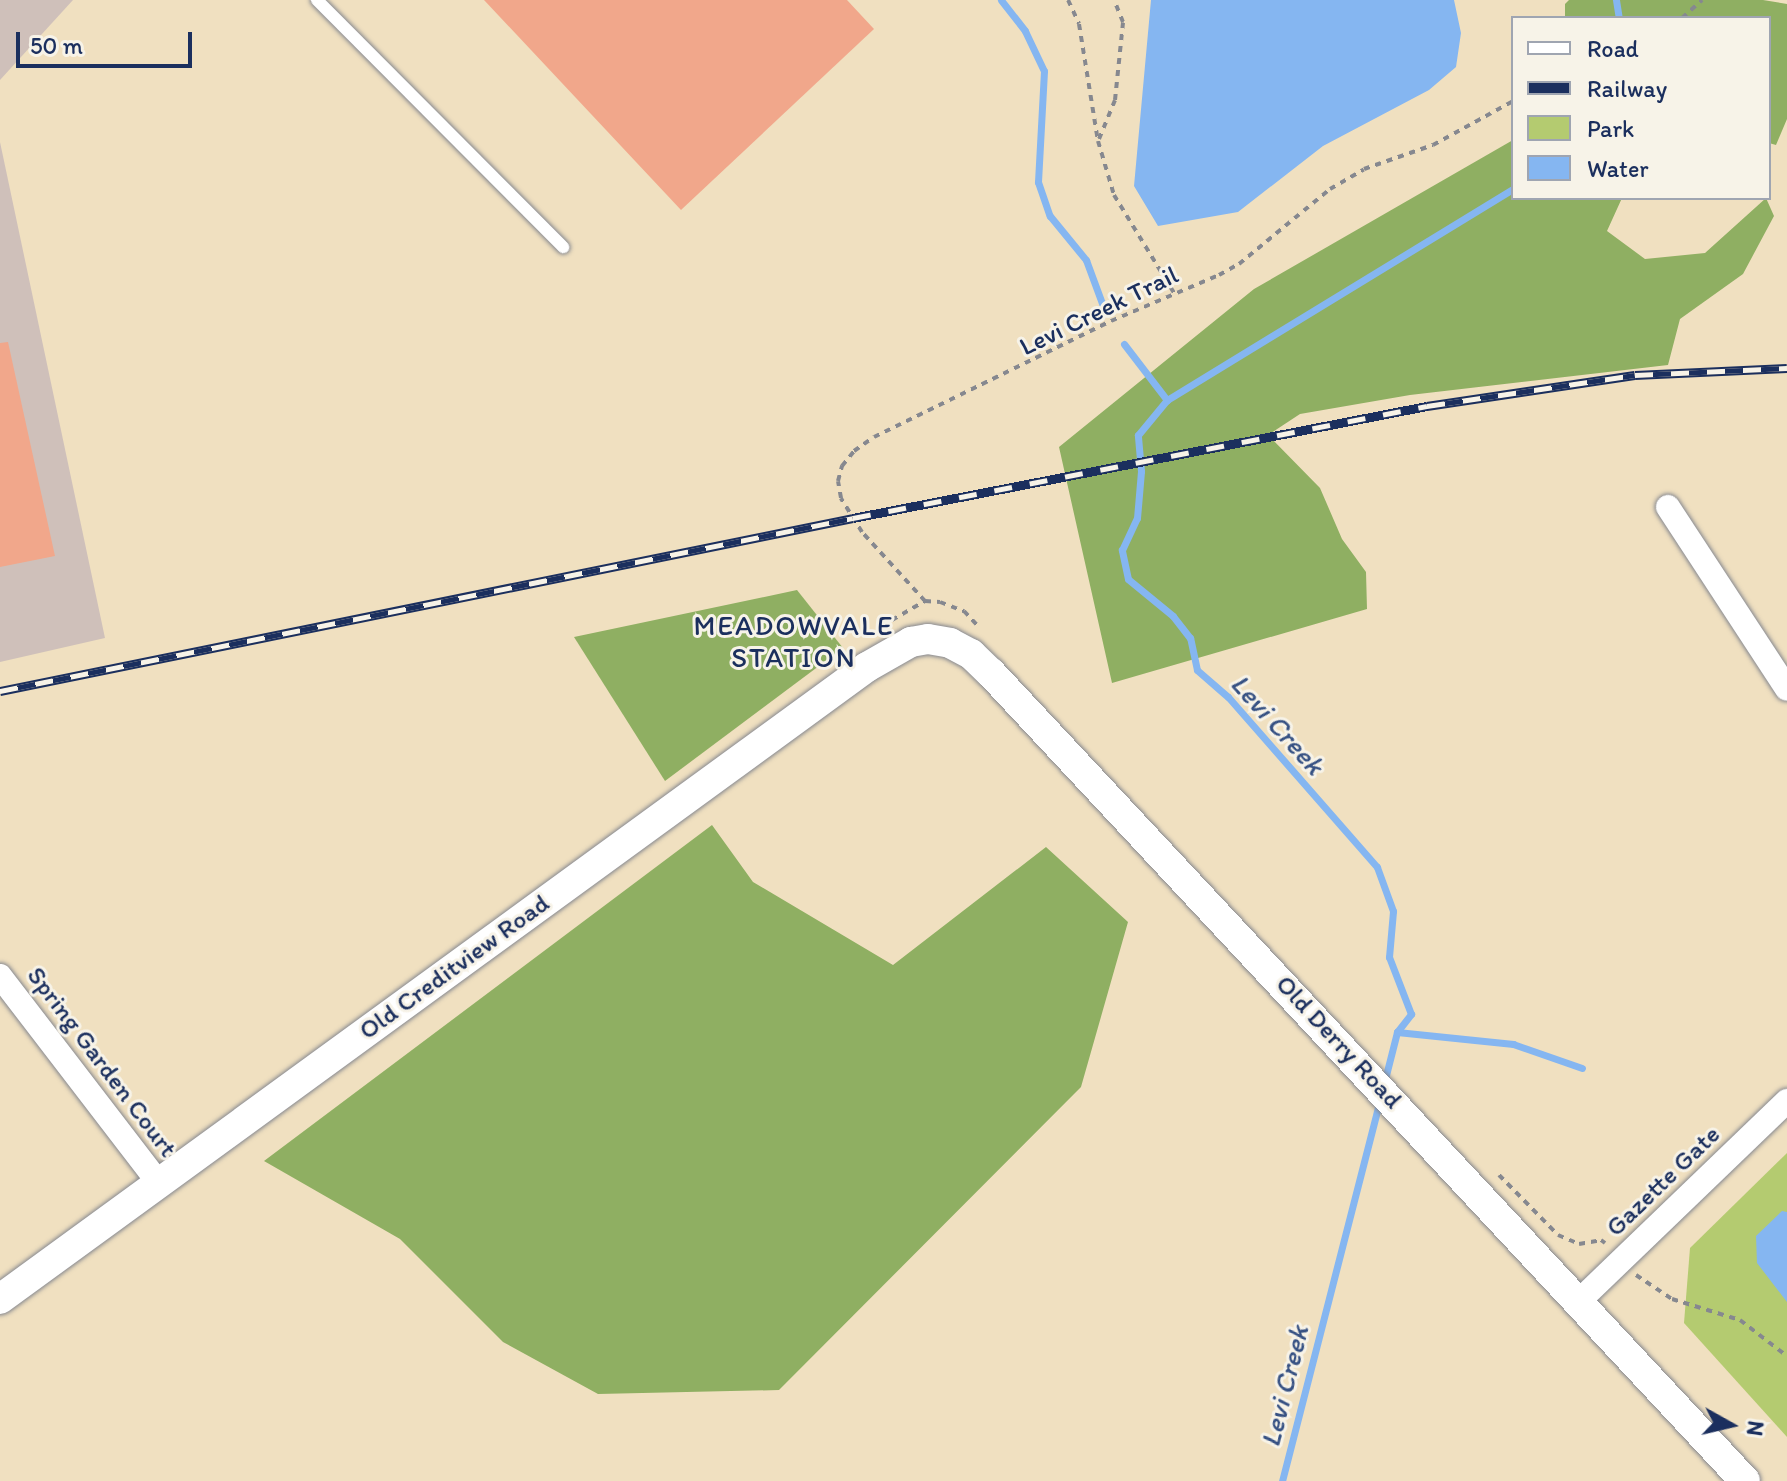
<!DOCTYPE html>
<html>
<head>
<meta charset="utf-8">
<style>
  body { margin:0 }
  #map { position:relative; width:1787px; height:1481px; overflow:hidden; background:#f0e0c0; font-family:Itim,sans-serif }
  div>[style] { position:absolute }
  .industrial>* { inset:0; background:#cfc0ba }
  .green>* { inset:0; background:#b4cb70 }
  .forest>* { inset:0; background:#8faf62 }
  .water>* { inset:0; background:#85b6f1 }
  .stream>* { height:7px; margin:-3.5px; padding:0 3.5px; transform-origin:3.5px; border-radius:3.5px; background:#85b6f1 }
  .building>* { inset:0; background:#f1a78b }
  .path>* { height:4px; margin-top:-2px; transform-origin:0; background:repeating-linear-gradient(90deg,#86888f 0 6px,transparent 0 12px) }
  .roads { filter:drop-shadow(0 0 2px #86888f) drop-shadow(0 0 2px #86888f) }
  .service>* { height:12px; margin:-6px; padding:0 6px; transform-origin:6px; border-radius:6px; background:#fff }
  .minor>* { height:24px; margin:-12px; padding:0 12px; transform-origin:12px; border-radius:12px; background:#fff }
  .tertiary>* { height:30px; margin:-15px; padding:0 15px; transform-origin:15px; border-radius:15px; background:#fff }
  .rail>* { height:9px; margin-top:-4.5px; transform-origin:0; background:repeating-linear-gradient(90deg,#f7f3e8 0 18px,#1b2f5e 0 36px); box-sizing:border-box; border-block:2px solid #1b2f5e }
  span { translate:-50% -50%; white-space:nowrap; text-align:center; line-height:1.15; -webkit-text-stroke:6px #f7f3e8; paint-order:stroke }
  .street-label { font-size:26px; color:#1b2f5e }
  .neighbourhood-label { font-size:28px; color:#1b2f5e; letter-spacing:2px }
  .water-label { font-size:28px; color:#365183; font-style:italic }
  .legend { position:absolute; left:1511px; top:16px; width:260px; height:184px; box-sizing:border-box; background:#f7f3e8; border:2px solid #9fa5b1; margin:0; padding:10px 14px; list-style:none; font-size:24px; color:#1b2f5e }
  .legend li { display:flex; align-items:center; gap:16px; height:40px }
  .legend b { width:40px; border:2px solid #9fa5b1 }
  .north { position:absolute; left:1691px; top:1385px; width:80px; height:80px; -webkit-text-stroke:6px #f7f3e8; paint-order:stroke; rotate:98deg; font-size:22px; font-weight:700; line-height:32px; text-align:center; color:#1b2f5e }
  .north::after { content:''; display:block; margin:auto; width:28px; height:36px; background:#1b2f5e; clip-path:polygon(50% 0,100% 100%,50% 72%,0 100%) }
  .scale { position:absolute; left:16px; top:32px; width:176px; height:36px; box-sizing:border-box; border:4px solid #1b2f5e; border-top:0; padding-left:10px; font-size:24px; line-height:28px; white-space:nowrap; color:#1b2f5e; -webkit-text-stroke:6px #f7f3e8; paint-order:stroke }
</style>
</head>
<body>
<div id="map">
  <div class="industrial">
    <i style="clip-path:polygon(0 0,73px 0,0 80px)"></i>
    <i style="clip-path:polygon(0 142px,105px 638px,0 662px)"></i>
  </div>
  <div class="green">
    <i style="clip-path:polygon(1787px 1153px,1787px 1437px,1684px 1323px,1690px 1248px)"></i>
  </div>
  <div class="forest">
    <i style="clip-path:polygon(1569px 0,1763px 0,1787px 4px,1787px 119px,1776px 145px,1769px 143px,1769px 18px,1565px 18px,1565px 4px)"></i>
    <i style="clip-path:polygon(1513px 140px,1513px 198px,1622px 198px,1607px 231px,1645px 259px,1705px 253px,1766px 198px,1774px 216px,1743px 274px,1680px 319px,1668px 365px,1410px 395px,1300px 414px,1268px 435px,1320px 488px,1342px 539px,1366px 572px,1367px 609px,1112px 683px,1059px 447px,1254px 289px)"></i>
    <i style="clip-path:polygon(797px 590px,843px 648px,665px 781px,574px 637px)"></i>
    <i style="clip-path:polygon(712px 825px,753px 882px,893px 965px,1046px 847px,1128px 922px,1081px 1087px,779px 1390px,598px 1394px,503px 1342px,400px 1239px,264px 1161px)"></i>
  </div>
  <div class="water">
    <i style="clip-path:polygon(1151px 0,1454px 0,1461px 33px,1456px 67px,1429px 90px,1323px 146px,1238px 212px,1158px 226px,1134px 186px)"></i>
    <i style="clip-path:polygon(1782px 1211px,1787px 1212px,1787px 1302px,1757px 1263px,1756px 1236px)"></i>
  </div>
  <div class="stream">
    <i style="left:1001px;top:0;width:39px;rotate:52deg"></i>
    <i style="left:1025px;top:31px;width:44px;rotate:64.6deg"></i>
    <i style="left:1044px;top:71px;width:111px;rotate:93.1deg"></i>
    <i style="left:1038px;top:182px;width:36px;rotate:71deg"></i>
    <i style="left:1050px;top:216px;width:57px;rotate:50.7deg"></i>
    <i style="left:1086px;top:260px;width:49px;rotate:69.7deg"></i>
    <i style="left:1616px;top:0;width:18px;rotate:81deg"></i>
    <i style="left:1124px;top:344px;width:71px;rotate:52.5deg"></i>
    <i style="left:1397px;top:1032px;width:117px;rotate:5.9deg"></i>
    <i style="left:1513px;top:1044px;width:73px;rotate:19.2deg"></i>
    <i style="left:1384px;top:1083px;width:53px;rotate:-75.7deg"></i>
    <i style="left:1397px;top:1032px;width:23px;rotate:-52deg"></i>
    <i style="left:1411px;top:1014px;width:61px;rotate:-111.1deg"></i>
    <i style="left:1389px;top:957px;width:46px;rotate:-85deg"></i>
    <i style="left:1393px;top:911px;width:47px;rotate:-110deg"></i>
    <i style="left:1377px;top:867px;width:226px;rotate:-131.2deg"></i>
    <i style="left:1228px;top:697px;width:41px;rotate:-138.9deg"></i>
    <i style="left:1197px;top:670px;width:33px;rotate:-102deg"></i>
    <i style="left:1190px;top:638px;width:28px;rotate:-128deg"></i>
    <i style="left:1173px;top:616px;width:58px;rotate:-140.6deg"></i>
    <i style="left:1128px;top:579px;width:30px;rotate:-102deg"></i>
    <i style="left:1122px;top:550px;width:35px;rotate:-65deg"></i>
    <i style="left:1137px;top:518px;width:47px;rotate:-85.1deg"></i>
    <i style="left:1141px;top:471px;width:36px;rotate:-95deg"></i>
    <i style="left:1138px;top:435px;width:45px;rotate:-50.4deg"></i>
    <i style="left:1167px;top:400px;width:405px;rotate:-31.4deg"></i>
    <i style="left:1282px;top:1481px;width:391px;rotate:-75.6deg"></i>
  </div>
  <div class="building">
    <i style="clip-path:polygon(484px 0,847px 0,874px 29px,681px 210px)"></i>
    <i style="clip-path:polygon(8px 342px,55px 556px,0 567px,0 343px)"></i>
  </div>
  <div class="path">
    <i style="left:1068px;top:0;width:26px;rotate:65deg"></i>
    <i style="left:1079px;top:24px;width:119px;rotate:80.8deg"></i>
    <i style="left:1098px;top:141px;width:56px;rotate:73.5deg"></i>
    <i style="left:1114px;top:195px;width:115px;rotate:58.5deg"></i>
    <i style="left:1682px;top:18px;width:27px;rotate:-42deg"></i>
    <i style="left:1099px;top:139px;width:42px;rotate:-67.7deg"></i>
    <i style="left:1115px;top:100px;width:78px;rotate:-84.1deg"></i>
    <i style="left:1123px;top:22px;width:24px;rotate:-112deg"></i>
    <i style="left:925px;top:601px;width:93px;rotate:-132.4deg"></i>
    <i style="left:862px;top:532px;width:40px;rotate:-122deg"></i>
    <i style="left:841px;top:498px;width:17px;rotate:-100deg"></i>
    <i style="left:838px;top:481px;width:16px;rotate:-75deg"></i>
    <i style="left:842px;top:466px;width:19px;rotate:-51deg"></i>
    <i style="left:854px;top:451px;width:24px;rotate:-35deg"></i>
    <i style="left:874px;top:437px;width:264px;rotate:-26.1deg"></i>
    <i style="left:1111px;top:321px;width:117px;rotate:-23.1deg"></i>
    <i style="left:1219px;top:275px;width:23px;rotate:-29deg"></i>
    <i style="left:1239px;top:264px;width:118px;rotate:-39.5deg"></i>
    <i style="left:1330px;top:189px;width:39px;rotate:-30deg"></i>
    <i style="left:1364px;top:169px;width:73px;rotate:-19.2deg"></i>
    <i style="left:1433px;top:145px;width:91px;rotate:-28.8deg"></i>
    <i style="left:892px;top:620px;width:38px;rotate:-30deg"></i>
    <i style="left:925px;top:601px;width:15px;rotate:4deg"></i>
    <i style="left:940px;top:602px;width:26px;rotate:21deg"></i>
    <i style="left:964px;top:611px;width:21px;rotate:47deg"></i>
    <i style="left:1499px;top:1175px;width:84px;rotate:45.5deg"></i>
    <i style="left:1558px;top:1235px;width:23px;rotate:23deg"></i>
    <i style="left:1579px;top:1244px;width:22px;rotate:-10deg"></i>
    <i style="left:1601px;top:1240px;width:5px;rotate:37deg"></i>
    <i style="left:1636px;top:1275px;width:43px;rotate:33.7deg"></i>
    <i style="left:1672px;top:1299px;width:71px;rotate:17.2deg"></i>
    <i style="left:1740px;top:1320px;width:59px;rotate:37.5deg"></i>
  </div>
  <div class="roads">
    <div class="service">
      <i style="left:317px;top:0;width:349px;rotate:45.1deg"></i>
    </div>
    <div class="minor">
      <i style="left:1668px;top:507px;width:217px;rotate:56.8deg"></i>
      <i style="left:0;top:976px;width:260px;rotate:52.5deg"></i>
      <i style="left:1578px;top:1302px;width:290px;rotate:-43.9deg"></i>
    </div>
    <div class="tertiary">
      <i style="left:0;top:1299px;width:1073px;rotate:-36.09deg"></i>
      <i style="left:867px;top:667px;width:51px;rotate:-29.6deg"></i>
      <i style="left:911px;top:642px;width:17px;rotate:-10deg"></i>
      <i style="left:928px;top:639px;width:22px;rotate:10deg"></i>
      <i style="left:950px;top:643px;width:24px;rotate:28deg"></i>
      <i style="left:971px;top:654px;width:28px;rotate:44deg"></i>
      <i style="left:991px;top:673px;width:1105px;rotate:46.98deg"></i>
    </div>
  </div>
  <div class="rail">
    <i style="left:0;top:691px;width:870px;rotate:-11.46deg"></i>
    <i style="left:853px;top:518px;width:585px;rotate:-11.04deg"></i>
    <i style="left:1427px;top:406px;width:210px;rotate:-8.5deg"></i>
    <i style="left:1635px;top:375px;width:152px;rotate:-2.6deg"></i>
  </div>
  <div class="street-label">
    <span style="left:1099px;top:311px;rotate:-26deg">Levi Creek Trail</span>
    <span style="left:454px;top:967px;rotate:-36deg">Old Creditview Road</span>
    <span style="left:1339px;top:1042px;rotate:47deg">Old Derry Road</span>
    <span style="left:102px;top:1062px;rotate:53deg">Spring Garden Court</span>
    <span style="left:1663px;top:1181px;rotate:-44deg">Gazette Gate</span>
  </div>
  <div class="neighbourhood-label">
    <span style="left:794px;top:641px">MEADOWVALE<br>STATION</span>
  </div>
  <div class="water-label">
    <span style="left:1278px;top:724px;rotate:48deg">Levi Creek</span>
    <span style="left:1284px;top:1386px;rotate:-76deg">Levi Creek</span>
  </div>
  <ul class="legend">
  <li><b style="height:10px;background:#fff"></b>Road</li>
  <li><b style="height:10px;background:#1b2f5e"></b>Railway</li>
  <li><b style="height:22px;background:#b4cb70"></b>Park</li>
  <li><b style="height:22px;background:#85b6f1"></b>Water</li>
  </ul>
  <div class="north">N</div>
  <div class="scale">50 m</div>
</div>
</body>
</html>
